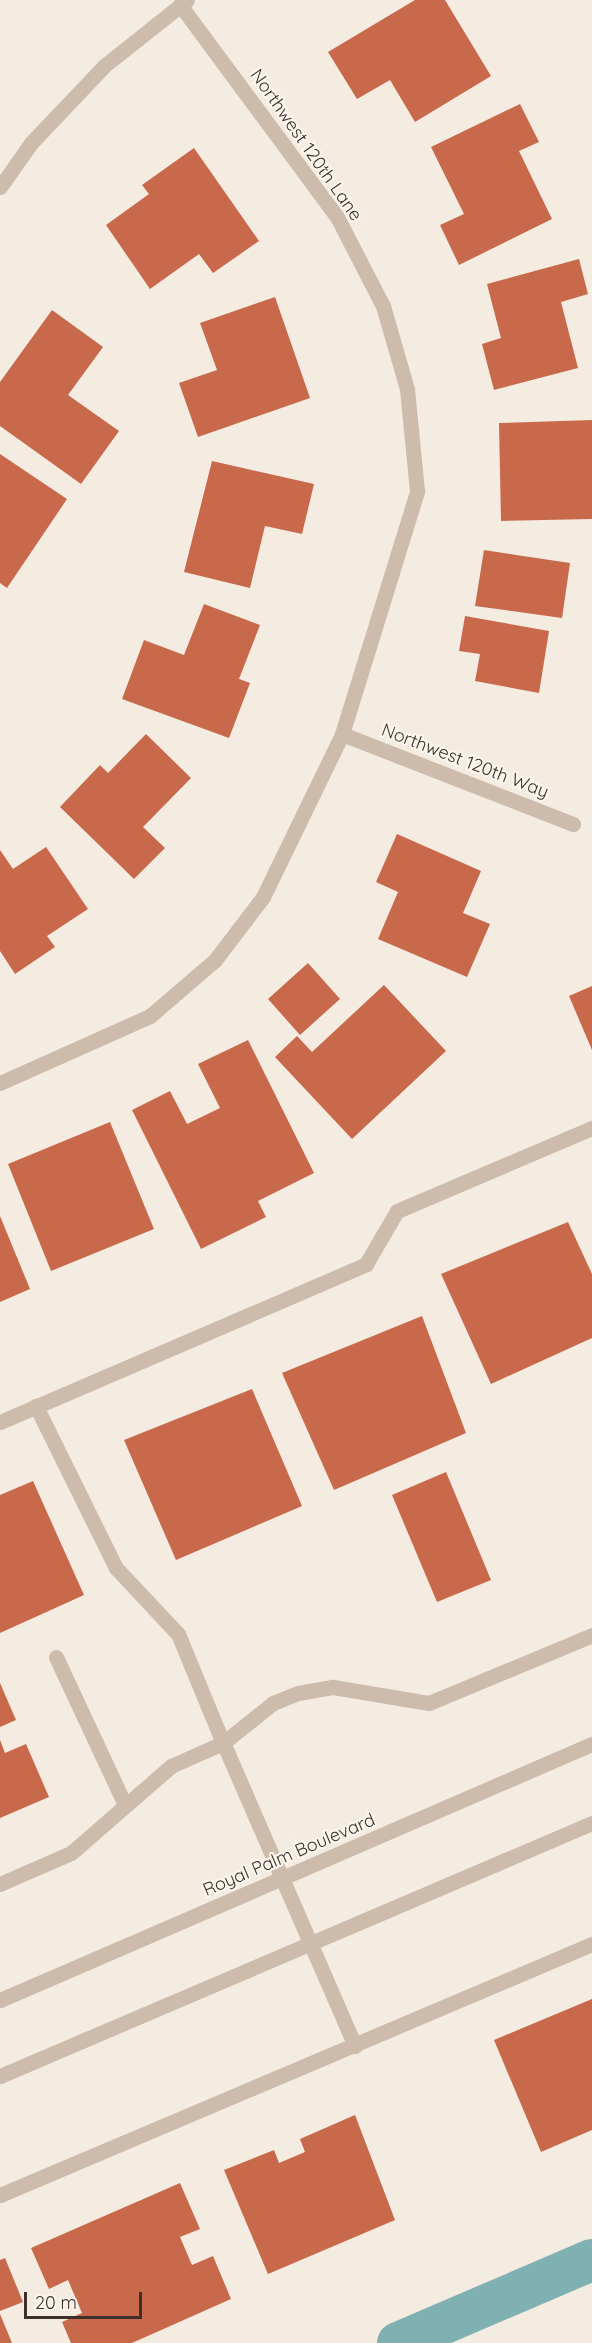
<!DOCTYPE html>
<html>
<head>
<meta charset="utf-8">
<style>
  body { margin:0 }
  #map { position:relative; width:592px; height:2343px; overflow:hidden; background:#f4ebe1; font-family:Quicksand,sans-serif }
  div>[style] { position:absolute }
  .canal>* { height:42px; margin:-21px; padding:0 21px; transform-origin:21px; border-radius:21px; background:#7fb0b2 }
  .building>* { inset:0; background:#c8694b }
  .service>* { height:15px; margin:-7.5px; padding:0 7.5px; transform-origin:7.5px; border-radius:7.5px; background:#cdbbac }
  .minor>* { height:15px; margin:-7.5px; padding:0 7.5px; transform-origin:7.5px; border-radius:7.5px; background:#cdbbac }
  .tertiary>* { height:15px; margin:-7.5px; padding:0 7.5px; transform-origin:7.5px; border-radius:7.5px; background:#cdbbac }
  span { translate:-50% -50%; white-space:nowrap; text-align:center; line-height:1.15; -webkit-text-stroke:4.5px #fbf5ee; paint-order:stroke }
  .street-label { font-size:18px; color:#3b302b }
  .scale { position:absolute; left:24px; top:2292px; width:118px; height:27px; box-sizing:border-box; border:3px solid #3b302b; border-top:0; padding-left:8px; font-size:18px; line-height:21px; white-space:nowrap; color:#3b302b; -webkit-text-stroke:4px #fbf5ee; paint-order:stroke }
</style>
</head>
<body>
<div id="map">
  <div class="canal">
    <i style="left:398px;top:2343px;width:211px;rotate:-23.2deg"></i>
  </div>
  <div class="building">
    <i style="clip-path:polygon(415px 0,445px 0,491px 76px,415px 122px,390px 80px,357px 99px,328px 52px)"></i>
    <i style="clip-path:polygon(520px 104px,539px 142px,519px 151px,552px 219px,459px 265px,440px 225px,464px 214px,431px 147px)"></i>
    <i style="clip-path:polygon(194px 148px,259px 241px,213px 273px,199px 254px,150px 289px,106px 225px,149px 194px,142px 185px)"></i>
    <i style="clip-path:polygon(579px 259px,588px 294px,561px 302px,578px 368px,494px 390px,482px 344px,501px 338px,487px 284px)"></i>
    <i style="clip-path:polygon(275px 297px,310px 398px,198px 437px,179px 383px,217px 370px,200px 323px)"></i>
    <i style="clip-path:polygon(52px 310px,103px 347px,68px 395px,119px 431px,81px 484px,0 426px,0 382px)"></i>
    <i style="clip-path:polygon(592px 420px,592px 519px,501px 521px,499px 423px)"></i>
    <i style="clip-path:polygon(0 454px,67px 499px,7px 588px,0 583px)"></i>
    <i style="clip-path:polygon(212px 461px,314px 484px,302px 534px,265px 526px,250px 588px,184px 572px)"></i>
    <i style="clip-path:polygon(484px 550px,570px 563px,562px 618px,475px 606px)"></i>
    <i style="clip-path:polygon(204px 604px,260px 625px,239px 679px,250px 683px,229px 738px,122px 699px,144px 640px,184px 655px)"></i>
    <i style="clip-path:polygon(465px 616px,549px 631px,539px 693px,475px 681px,480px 654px,459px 651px)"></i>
    <i style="clip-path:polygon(146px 734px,191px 778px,143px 827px,165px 848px,134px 879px,60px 807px,100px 765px,108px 773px)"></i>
    <i style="clip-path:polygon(397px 834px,481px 871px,463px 913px,490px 924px,467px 977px,378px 939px,398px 892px,376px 882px)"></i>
    <i style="clip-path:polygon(46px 847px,88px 909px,47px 936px,55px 947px,15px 974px,0 951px,0 850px,13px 869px)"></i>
    <i style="clip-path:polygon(308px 963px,340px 999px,300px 1035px,268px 999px)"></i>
    <i style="clip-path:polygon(384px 985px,446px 1051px,352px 1139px,275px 1057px,297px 1036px,312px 1052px)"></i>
    <i style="clip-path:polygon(592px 986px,592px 1050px,569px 996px)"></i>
    <i style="clip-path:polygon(248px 1040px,314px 1173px,258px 1201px,266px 1217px,201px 1249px,132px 1110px,170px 1091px,187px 1124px,220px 1108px,198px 1064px)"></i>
    <i style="clip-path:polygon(110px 1122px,154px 1229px,51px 1271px,8px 1164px)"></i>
    <i style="clip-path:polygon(0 1216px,30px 1289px,0 1302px)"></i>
    <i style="clip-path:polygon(568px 1222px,592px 1274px,592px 1338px,491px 1384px,441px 1274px)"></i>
    <i style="clip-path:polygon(422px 1316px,466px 1433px,334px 1490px,282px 1373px)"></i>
    <i style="clip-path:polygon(252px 1389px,302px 1506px,176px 1560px,124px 1440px)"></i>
    <i style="clip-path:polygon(446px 1472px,491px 1580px,437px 1602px,392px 1495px)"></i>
    <i style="clip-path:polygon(33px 1481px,84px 1595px,0 1633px,0 1495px)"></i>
    <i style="clip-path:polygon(0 1683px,16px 1720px,0 1727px)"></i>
    <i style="clip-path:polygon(0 1740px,5px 1753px,26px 1744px,49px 1797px,0 1818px)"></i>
    <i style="clip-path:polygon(592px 1999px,592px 2130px,541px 2152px,494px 2040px)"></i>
    <i style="clip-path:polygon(355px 2115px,395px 2220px,268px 2274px,224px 2170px,274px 2150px,279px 2163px,305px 2152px,300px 2139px)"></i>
    <i style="clip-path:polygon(180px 2183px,200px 2229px,180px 2237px,192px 2265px,213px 2256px,231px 2299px,132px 2343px,71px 2343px,62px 2322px,82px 2313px,68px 2280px,49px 2289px,31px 2248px)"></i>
    <i style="clip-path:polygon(5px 2258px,23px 2302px,0 2311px,0 2260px)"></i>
    <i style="clip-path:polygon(0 2314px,12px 2343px,0 2343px)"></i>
  </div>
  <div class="service">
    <i style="left:56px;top:1657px;width:161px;rotate:65deg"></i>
  </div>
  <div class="minor">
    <i style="left:0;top:187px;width:54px;rotate:-54.8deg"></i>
    <i style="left:31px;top:143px;width:106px;rotate:-46.5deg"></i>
    <i style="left:104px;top:66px;width:106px;rotate:-38.5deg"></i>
    <i style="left:342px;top:734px;width:248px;rotate:21.3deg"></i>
    <i style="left:0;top:1083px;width:164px;rotate:-24.1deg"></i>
    <i style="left:150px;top:1016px;width:86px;rotate:-40.7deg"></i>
    <i style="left:215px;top:960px;width:79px;rotate:-52.7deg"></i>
    <i style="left:263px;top:897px;width:181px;rotate:-64.1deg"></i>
    <i style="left:342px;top:734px;width:254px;rotate:-72.8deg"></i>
    <i style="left:417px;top:491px;width:102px;rotate:-95.6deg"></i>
    <i style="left:407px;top:389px;width:86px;rotate:-106.1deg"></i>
    <i style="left:383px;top:306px;width:100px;rotate:-117.3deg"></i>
    <i style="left:337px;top:217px;width:264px;rotate:-126.5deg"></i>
    <i style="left:0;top:1422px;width:399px;rotate:-23.3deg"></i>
    <i style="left:366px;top:1264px;width:61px;rotate:-59.7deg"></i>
    <i style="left:397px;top:1211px;width:212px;rotate:-23.1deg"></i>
    <i style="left:0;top:1884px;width:77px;rotate:-23.6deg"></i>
    <i style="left:71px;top:1853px;width:133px;rotate:-41deg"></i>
    <i style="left:171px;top:1766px;width:57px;rotate:-23.9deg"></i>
    <i style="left:223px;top:1743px;width:118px;rotate:-112.4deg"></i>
    <i style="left:178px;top:1634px;width:91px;rotate:-133.2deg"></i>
    <i style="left:116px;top:1568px;width:181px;rotate:-116.3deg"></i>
    <i style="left:355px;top:2046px;width:331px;rotate:-113.5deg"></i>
    <i style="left:223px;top:1743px;width:64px;rotate:-38.7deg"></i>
    <i style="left:273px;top:1703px;width:27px;rotate:-22deg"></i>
    <i style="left:298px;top:1693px;width:36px;rotate:-10deg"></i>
    <i style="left:333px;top:1687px;width:97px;rotate:9.5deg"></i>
    <i style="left:429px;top:1703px;width:177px;rotate:-22.6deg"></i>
    <i style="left:0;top:2195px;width:643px;rotate:-22.98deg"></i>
  </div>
  <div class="tertiary">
    <i style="left:0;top:2000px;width:645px;rotate:-23.39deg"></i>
    <i style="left:0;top:2076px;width:644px;rotate:-23.14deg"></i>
  </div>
  <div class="street-label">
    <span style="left:306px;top:145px;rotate:55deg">Northwest 120th Lane</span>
    <span style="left:465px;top:761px;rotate:21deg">Northwest 120th Way</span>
    <span style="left:289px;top:1855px;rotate:-23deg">Royal Palm Boulevard</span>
  </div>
  <div class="scale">20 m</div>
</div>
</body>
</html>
